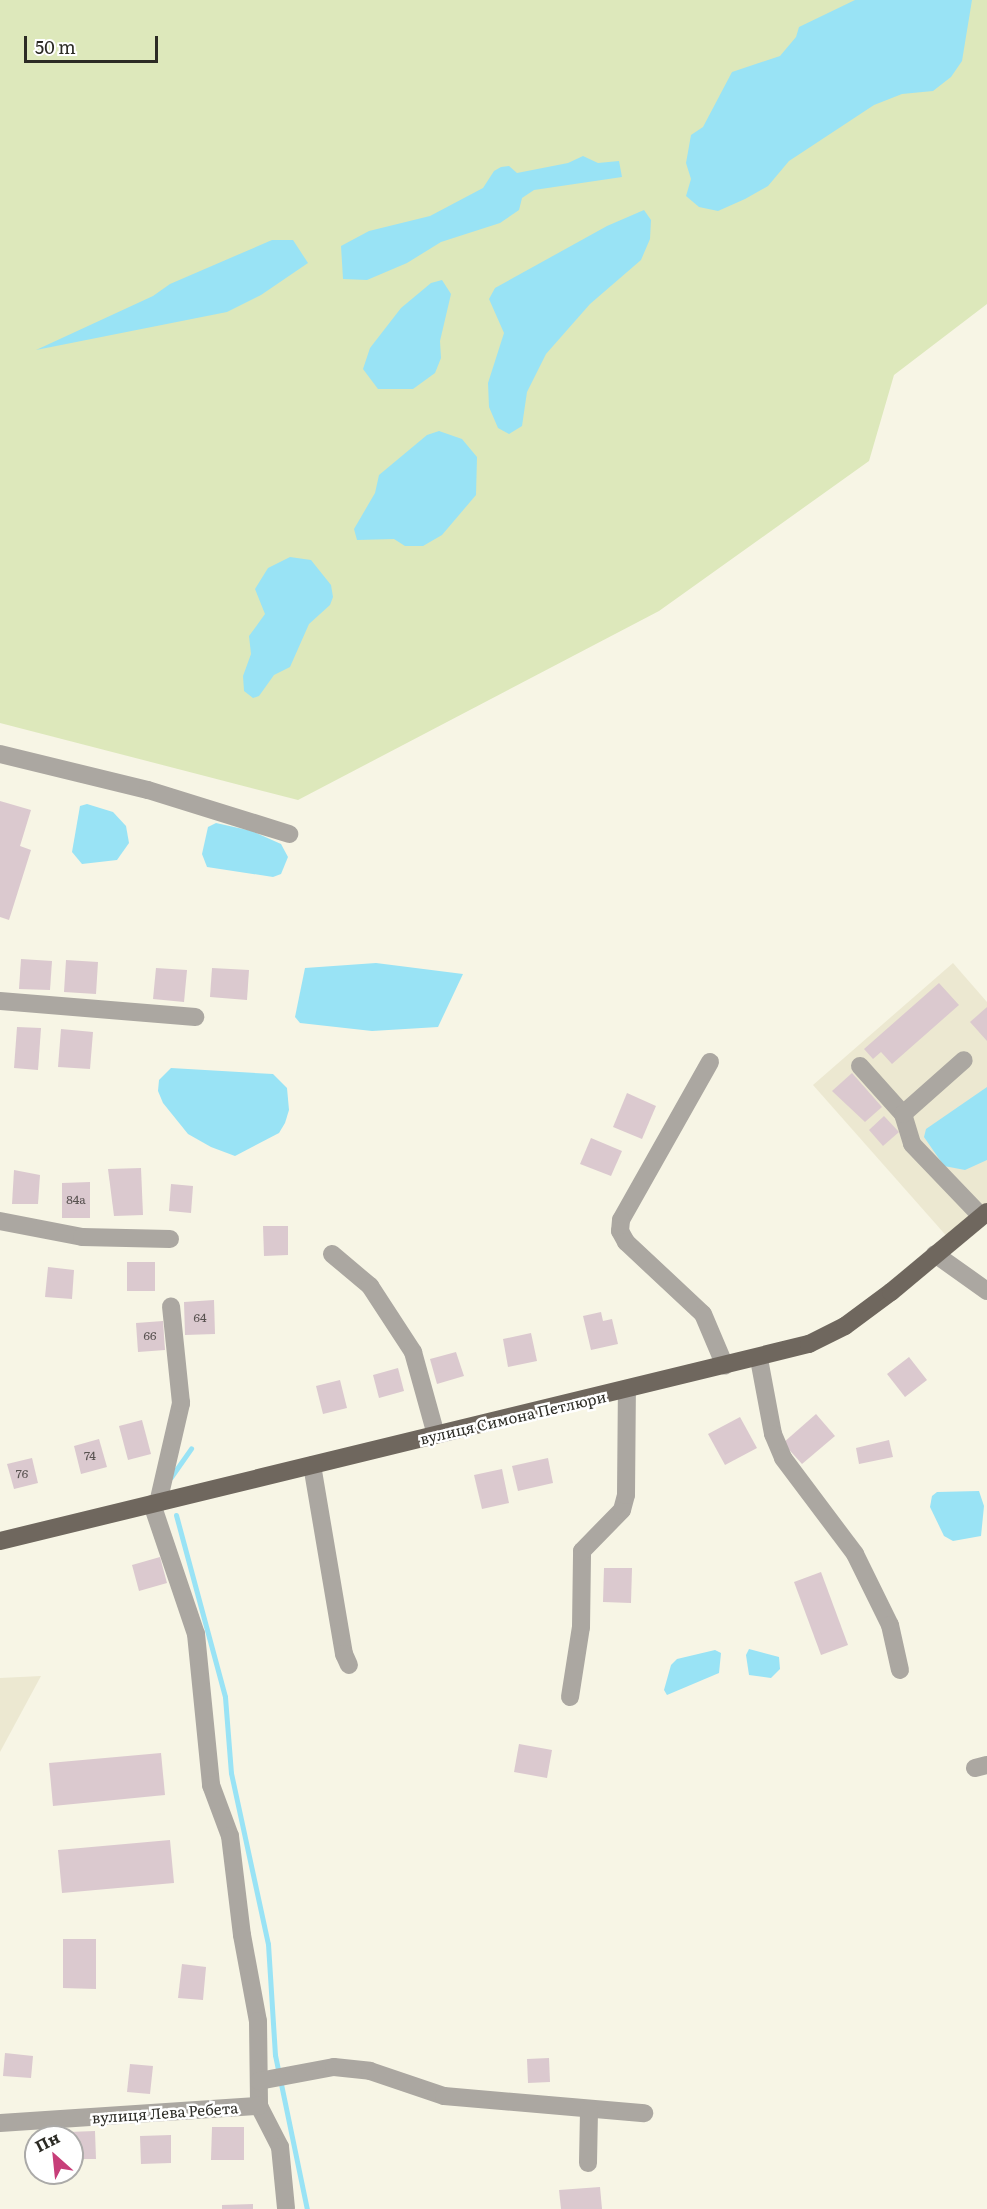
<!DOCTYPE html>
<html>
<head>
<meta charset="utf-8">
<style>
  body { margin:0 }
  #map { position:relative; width:987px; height:2209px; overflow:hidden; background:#f7f5e5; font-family:Literata,serif }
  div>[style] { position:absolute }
  .built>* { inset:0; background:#ece8d1 }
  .green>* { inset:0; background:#dde8bb }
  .water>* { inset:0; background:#99e3f5 }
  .stream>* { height:5px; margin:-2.5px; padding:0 2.5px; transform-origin:2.5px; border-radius:2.5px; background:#99e3f5 }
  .building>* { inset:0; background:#dbc9cf }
  .minor>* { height:18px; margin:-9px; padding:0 9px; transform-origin:9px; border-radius:9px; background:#aba7a1 }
  .major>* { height:18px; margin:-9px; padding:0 9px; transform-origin:9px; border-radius:9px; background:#6f675e }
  span { translate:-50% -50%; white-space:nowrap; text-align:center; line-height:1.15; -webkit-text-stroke:5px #fff; paint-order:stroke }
  .number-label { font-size:12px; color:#585250 }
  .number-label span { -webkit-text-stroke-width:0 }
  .street-label { font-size:15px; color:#2c2b25 }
  .north { position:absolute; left:24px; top:2125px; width:60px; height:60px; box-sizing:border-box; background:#fff; border:2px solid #abaaa8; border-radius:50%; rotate:333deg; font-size:16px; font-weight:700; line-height:24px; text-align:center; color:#2c2b25 }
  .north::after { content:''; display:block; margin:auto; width:21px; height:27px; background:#c73e79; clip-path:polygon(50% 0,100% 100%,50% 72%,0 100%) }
  .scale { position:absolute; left:24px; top:36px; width:134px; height:27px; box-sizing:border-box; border:3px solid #2c2b25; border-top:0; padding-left:8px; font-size:18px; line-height:21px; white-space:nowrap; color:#2c2b25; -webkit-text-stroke:4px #fff; paint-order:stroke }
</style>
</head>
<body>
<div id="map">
  <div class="built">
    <i style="clip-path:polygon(953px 963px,987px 1002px,987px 1208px,950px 1240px,813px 1085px)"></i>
    <i style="clip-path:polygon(41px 1676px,0 1752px,0 1678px)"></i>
  </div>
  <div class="green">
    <i style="clip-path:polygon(0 0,987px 0,987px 304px,894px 375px,869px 461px,659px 611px,298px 800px,0 723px)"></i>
  </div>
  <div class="water">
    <i style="clip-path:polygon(855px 0,972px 0,962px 61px,951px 77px,933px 91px,902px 94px,874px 105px,789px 161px,768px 186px,745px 199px,718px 211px,699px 207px,686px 196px,691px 179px,686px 163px,691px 135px,703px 127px,732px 72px,780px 56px,796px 37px,799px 27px)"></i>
    <i style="clip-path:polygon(583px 156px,598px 163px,619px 161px,622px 177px,534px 190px,522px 198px,519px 210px,500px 223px,441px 242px,407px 263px,367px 280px,343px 279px,341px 246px,369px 231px,430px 216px,483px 188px,494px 171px,501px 167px,509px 166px,517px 173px,568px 163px)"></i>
    <i style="clip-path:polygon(644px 210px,651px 220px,650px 239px,641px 260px,590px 304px,546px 354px,527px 392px,522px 426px,509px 434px,498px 428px,489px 407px,488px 383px,504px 333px,489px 299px,495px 288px,607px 226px)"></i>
    <i style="clip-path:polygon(272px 240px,293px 240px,308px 263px,261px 295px,227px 312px,36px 350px,153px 296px,170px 284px)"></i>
    <i style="clip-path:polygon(442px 280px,451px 294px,440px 341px,441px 358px,435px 373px,413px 389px,378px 389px,363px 369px,370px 348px,401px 308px,431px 283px)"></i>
    <i style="clip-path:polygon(439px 431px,462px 439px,477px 457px,476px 495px,442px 535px,423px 546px,405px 546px,394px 539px,357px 540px,354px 529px,375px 493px,379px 475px,427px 435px)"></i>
    <i style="clip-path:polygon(290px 557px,311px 560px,331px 585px,333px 597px,330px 605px,309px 624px,290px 667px,274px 675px,259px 696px,253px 698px,244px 691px,243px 676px,251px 654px,249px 636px,265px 614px,255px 589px,268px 568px)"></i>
    <i style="clip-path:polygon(87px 804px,113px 812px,126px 826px,129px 843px,117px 860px,82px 864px,72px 852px,80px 806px)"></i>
    <i style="clip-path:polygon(216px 823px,252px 831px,281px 844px,288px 857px,281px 874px,273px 877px,207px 867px,202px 854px,208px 827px)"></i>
    <i style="clip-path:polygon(376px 963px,463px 974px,438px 1027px,372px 1031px,300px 1023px,295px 1017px,305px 968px)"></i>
    <i style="clip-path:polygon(171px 1068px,273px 1074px,287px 1088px,289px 1110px,285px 1123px,279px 1133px,235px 1156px,211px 1147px,188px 1134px,163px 1103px,158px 1091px,159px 1080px)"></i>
    <i style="clip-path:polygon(987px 1087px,987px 1160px,965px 1170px,944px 1166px,924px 1137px,926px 1129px)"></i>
    <i style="clip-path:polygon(979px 1491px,984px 1506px,981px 1536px,953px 1541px,944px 1536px,930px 1507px,932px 1496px,937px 1492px)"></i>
    <i style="clip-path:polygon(749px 1649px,779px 1657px,780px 1669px,771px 1678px,749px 1675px,746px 1655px)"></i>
    <i style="clip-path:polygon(715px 1650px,721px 1653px,719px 1673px,667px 1695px,664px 1690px,671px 1665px,677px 1659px)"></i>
  </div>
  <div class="stream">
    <i style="left:171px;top:1477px;width:35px;rotate:-55deg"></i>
    <i style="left:176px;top:1515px;width:188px;rotate:74.9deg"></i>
    <i style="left:225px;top:1697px;width:76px;rotate:85.5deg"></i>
    <i style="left:231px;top:1773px;width:175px;rotate:77.8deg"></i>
    <i style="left:268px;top:1944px;width:111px;rotate:86.4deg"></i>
    <i style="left:275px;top:2055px;width:157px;rotate:78.3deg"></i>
  </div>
  <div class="building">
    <i style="clip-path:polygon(0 801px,31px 810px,20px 846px,31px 850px,9px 920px,0 917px)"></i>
    <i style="clip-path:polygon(21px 959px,52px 961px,50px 990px,19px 989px)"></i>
    <i style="clip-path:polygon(66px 960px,98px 962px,96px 994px,64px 992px)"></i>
    <i style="clip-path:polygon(156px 968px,187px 970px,184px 1002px,153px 999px)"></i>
    <i style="clip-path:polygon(212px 968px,249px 970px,247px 1000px,210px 997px)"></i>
    <i style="clip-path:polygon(939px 983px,959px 1005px,892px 1064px,881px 1052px,873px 1059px,864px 1049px)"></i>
    <i style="clip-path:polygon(987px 1007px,987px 1041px,970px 1022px)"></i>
    <i style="clip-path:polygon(17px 1027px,41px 1028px,38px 1070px,14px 1068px)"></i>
    <i style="clip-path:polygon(61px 1029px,93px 1032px,90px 1069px,58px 1067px)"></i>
    <i style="clip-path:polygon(852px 1073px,882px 1107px,865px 1122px,832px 1091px)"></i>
    <i style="clip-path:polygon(627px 1093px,656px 1106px,642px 1139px,613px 1127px)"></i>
    <i style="clip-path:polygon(884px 1116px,899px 1132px,883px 1146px,869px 1130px)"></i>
    <i style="clip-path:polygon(591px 1138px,622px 1151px,611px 1176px,580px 1164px)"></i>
    <i style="clip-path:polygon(141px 1168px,143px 1215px,114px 1216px,108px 1169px)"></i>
    <i style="clip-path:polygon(14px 1170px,40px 1175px,38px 1204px,12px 1204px)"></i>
    <i style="clip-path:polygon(90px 1182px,90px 1218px,62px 1218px,62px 1183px)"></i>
    <i style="clip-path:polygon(171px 1184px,193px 1186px,191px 1213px,169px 1211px)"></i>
    <i style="clip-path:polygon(263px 1226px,288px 1226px,288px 1255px,264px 1256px)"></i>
    <i style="clip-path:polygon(127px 1262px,155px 1262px,155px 1291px,127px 1291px)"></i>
    <i style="clip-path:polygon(48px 1267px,74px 1270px,72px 1299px,45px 1297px)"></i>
    <i style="clip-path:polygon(214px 1300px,215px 1334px,185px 1335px,184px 1302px)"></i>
    <i style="clip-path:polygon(601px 1312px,603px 1321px,612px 1319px,618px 1344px,591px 1350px,583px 1316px)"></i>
    <i style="clip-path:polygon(163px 1321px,165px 1350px,138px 1352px,136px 1323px)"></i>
    <i style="clip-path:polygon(531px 1333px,537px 1361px,508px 1367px,503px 1339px)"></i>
    <i style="clip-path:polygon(456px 1352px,464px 1376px,437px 1384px,430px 1359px)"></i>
    <i style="clip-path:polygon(909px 1357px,927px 1380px,905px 1397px,887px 1374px)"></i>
    <i style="clip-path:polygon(398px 1368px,404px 1391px,379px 1398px,373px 1375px)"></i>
    <i style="clip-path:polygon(340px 1380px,347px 1408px,323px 1414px,316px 1386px)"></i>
    <i style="clip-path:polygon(816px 1414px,835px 1436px,802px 1464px,783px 1443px)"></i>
    <i style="clip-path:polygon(740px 1417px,757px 1448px,725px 1465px,708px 1434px)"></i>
    <i style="clip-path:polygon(142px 1420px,151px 1454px,128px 1460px,119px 1426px)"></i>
    <i style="clip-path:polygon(99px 1439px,107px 1467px,81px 1474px,74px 1446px)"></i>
    <i style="clip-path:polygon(889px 1440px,893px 1457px,859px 1464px,856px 1448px)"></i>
    <i style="clip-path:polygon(32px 1458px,38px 1483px,14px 1489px,7px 1464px)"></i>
    <i style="clip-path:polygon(548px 1458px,553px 1483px,518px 1491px,512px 1466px)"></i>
    <i style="clip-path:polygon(502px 1469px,509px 1503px,482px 1509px,474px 1475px)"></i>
    <i style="clip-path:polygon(160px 1557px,167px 1583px,139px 1591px,132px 1565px)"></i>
    <i style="clip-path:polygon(604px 1568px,632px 1568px,631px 1603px,603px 1602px)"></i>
    <i style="clip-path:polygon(821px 1572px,848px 1645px,821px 1655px,794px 1582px)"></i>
    <i style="clip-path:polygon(519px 1744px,552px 1750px,547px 1778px,514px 1772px)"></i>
    <i style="clip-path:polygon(161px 1753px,165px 1795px,53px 1806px,49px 1763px)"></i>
    <i style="clip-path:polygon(170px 1840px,174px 1883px,62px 1893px,58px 1850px)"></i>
    <i style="clip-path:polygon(63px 1939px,96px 1939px,96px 1989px,63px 1988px)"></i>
    <i style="clip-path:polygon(182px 1964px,206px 1967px,203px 2000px,178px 1998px)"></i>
    <i style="clip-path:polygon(5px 2053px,33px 2056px,31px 2078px,3px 2076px)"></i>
    <i style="clip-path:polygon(549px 2058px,550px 2082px,528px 2083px,527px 2059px)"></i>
    <i style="clip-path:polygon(130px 2064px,153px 2066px,150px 2094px,127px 2092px)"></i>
    <i style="clip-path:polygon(212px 2127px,244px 2127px,244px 2160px,211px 2160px)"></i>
    <i style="clip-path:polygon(95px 2131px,96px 2159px,72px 2159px,72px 2137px,68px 2137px,68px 2132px)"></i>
    <i style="clip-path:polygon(171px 2135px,171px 2163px,141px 2164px,140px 2136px)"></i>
    <i style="clip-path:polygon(600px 2187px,602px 2209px,561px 2209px,559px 2190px)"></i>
    <i style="clip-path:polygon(253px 2204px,253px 2209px,222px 2209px,222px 2205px)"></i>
  </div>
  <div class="minor">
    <i style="left:0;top:754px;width:152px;rotate:13.7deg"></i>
    <i style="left:148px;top:790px;width:148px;rotate:17.3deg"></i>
    <i style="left:0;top:1001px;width:196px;rotate:4.7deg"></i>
    <i style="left:710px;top:1062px;width:181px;rotate:119.4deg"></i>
    <i style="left:621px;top:1220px;width:11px;rotate:95deg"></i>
    <i style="left:620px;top:1231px;width:13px;rotate:61deg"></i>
    <i style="left:626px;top:1242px;width:105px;rotate:43.1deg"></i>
    <i style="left:703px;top:1314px;width:56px;rotate:67.1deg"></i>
    <i style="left:860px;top:1066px;width:64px;rotate:48.1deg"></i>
    <i style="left:903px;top:1114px;width:31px;rotate:73deg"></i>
    <i style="left:912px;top:1144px;width:100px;rotate:46.2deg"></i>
    <i style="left:903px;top:1114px;width:81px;rotate:-41.5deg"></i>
    <i style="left:0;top:1221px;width:84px;rotate:11deg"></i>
    <i style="left:82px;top:1237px;width:88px;rotate:1.3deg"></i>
    <i style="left:332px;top:1254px;width:50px;rotate:40.1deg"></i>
    <i style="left:370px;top:1286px;width:79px;rotate:56.9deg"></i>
    <i style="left:413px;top:1352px;width:86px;rotate:74.5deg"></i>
    <i style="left:935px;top:1254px;width:64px;rotate:35.4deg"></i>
    <i style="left:759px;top:1359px;width:76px;rotate:79.4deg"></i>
    <i style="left:773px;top:1434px;width:26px;rotate:67deg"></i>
    <i style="left:783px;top:1458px;width:120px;rotate:53.1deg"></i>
    <i style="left:855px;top:1554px;width:79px;rotate:63.8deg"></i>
    <i style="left:890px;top:1625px;width:46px;rotate:77.5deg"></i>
    <i style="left:312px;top:1465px;width:192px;rotate:80.4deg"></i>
    <i style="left:344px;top:1654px;width:12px;rotate:66deg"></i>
    <i style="left:158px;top:1503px;width:103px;rotate:-77deg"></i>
    <i style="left:181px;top:1403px;width:97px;rotate:-95.9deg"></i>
    <i style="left:152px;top:1504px;width:137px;rotate:71.3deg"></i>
    <i style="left:196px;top:1634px;width:152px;rotate:84.3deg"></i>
    <i style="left:211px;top:1785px;width:54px;rotate:69.6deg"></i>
    <i style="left:230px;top:1836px;width:100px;rotate:83.1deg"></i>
    <i style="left:242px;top:1935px;width:87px;rotate:79.5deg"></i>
    <i style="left:258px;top:2021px;width:85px;rotate:89.3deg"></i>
    <i style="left:570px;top:1697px;width:71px;rotate:-81.1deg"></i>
    <i style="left:581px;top:1627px;width:76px;rotate:-89.2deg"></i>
    <i style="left:582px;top:1551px;width:57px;rotate:-45.7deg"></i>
    <i style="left:622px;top:1510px;width:16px;rotate:-75deg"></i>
    <i style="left:626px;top:1495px;width:105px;rotate:-89.5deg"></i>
    <i style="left:975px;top:1768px;width:12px;rotate:-14deg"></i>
    <i style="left:259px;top:2081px;width:76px;rotate:-10.6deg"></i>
    <i style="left:334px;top:2067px;width:36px;rotate:6deg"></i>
    <i style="left:370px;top:2071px;width:78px;rotate:18.7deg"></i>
    <i style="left:444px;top:2096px;width:201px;rotate:4.9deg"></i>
    <i style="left:259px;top:2106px;width:46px;rotate:62.9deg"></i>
    <i style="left:280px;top:2147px;width:61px;rotate:84.4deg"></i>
    <i style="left:0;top:2123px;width:260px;rotate:-3.8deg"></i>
    <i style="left:588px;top:2163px;width:54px;rotate:-88.9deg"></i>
  </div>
  <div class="major">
    <i style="left:0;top:1541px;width:833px;rotate:-13.69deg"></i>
    <i style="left:809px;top:1344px;width:40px;rotate:-26.6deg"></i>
    <i style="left:845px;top:1326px;width:57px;rotate:-36.5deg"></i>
    <i style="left:891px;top:1292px;width:125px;rotate:-39.8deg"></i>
  </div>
  <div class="number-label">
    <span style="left:76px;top:1200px">84а</span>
    <span style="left:200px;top:1318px">64</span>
    <span style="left:150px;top:1336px">66</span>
    <span style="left:90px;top:1456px">74</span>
    <span style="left:22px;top:1474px">76</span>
  </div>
  <div class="street-label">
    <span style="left:513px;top:1417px;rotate:-13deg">вулиця Симона Петлюри</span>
    <span style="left:165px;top:2112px;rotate:-4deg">вулиця Лева Ребета</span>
  </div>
  <div class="north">Пн</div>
  <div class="scale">50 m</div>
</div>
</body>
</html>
